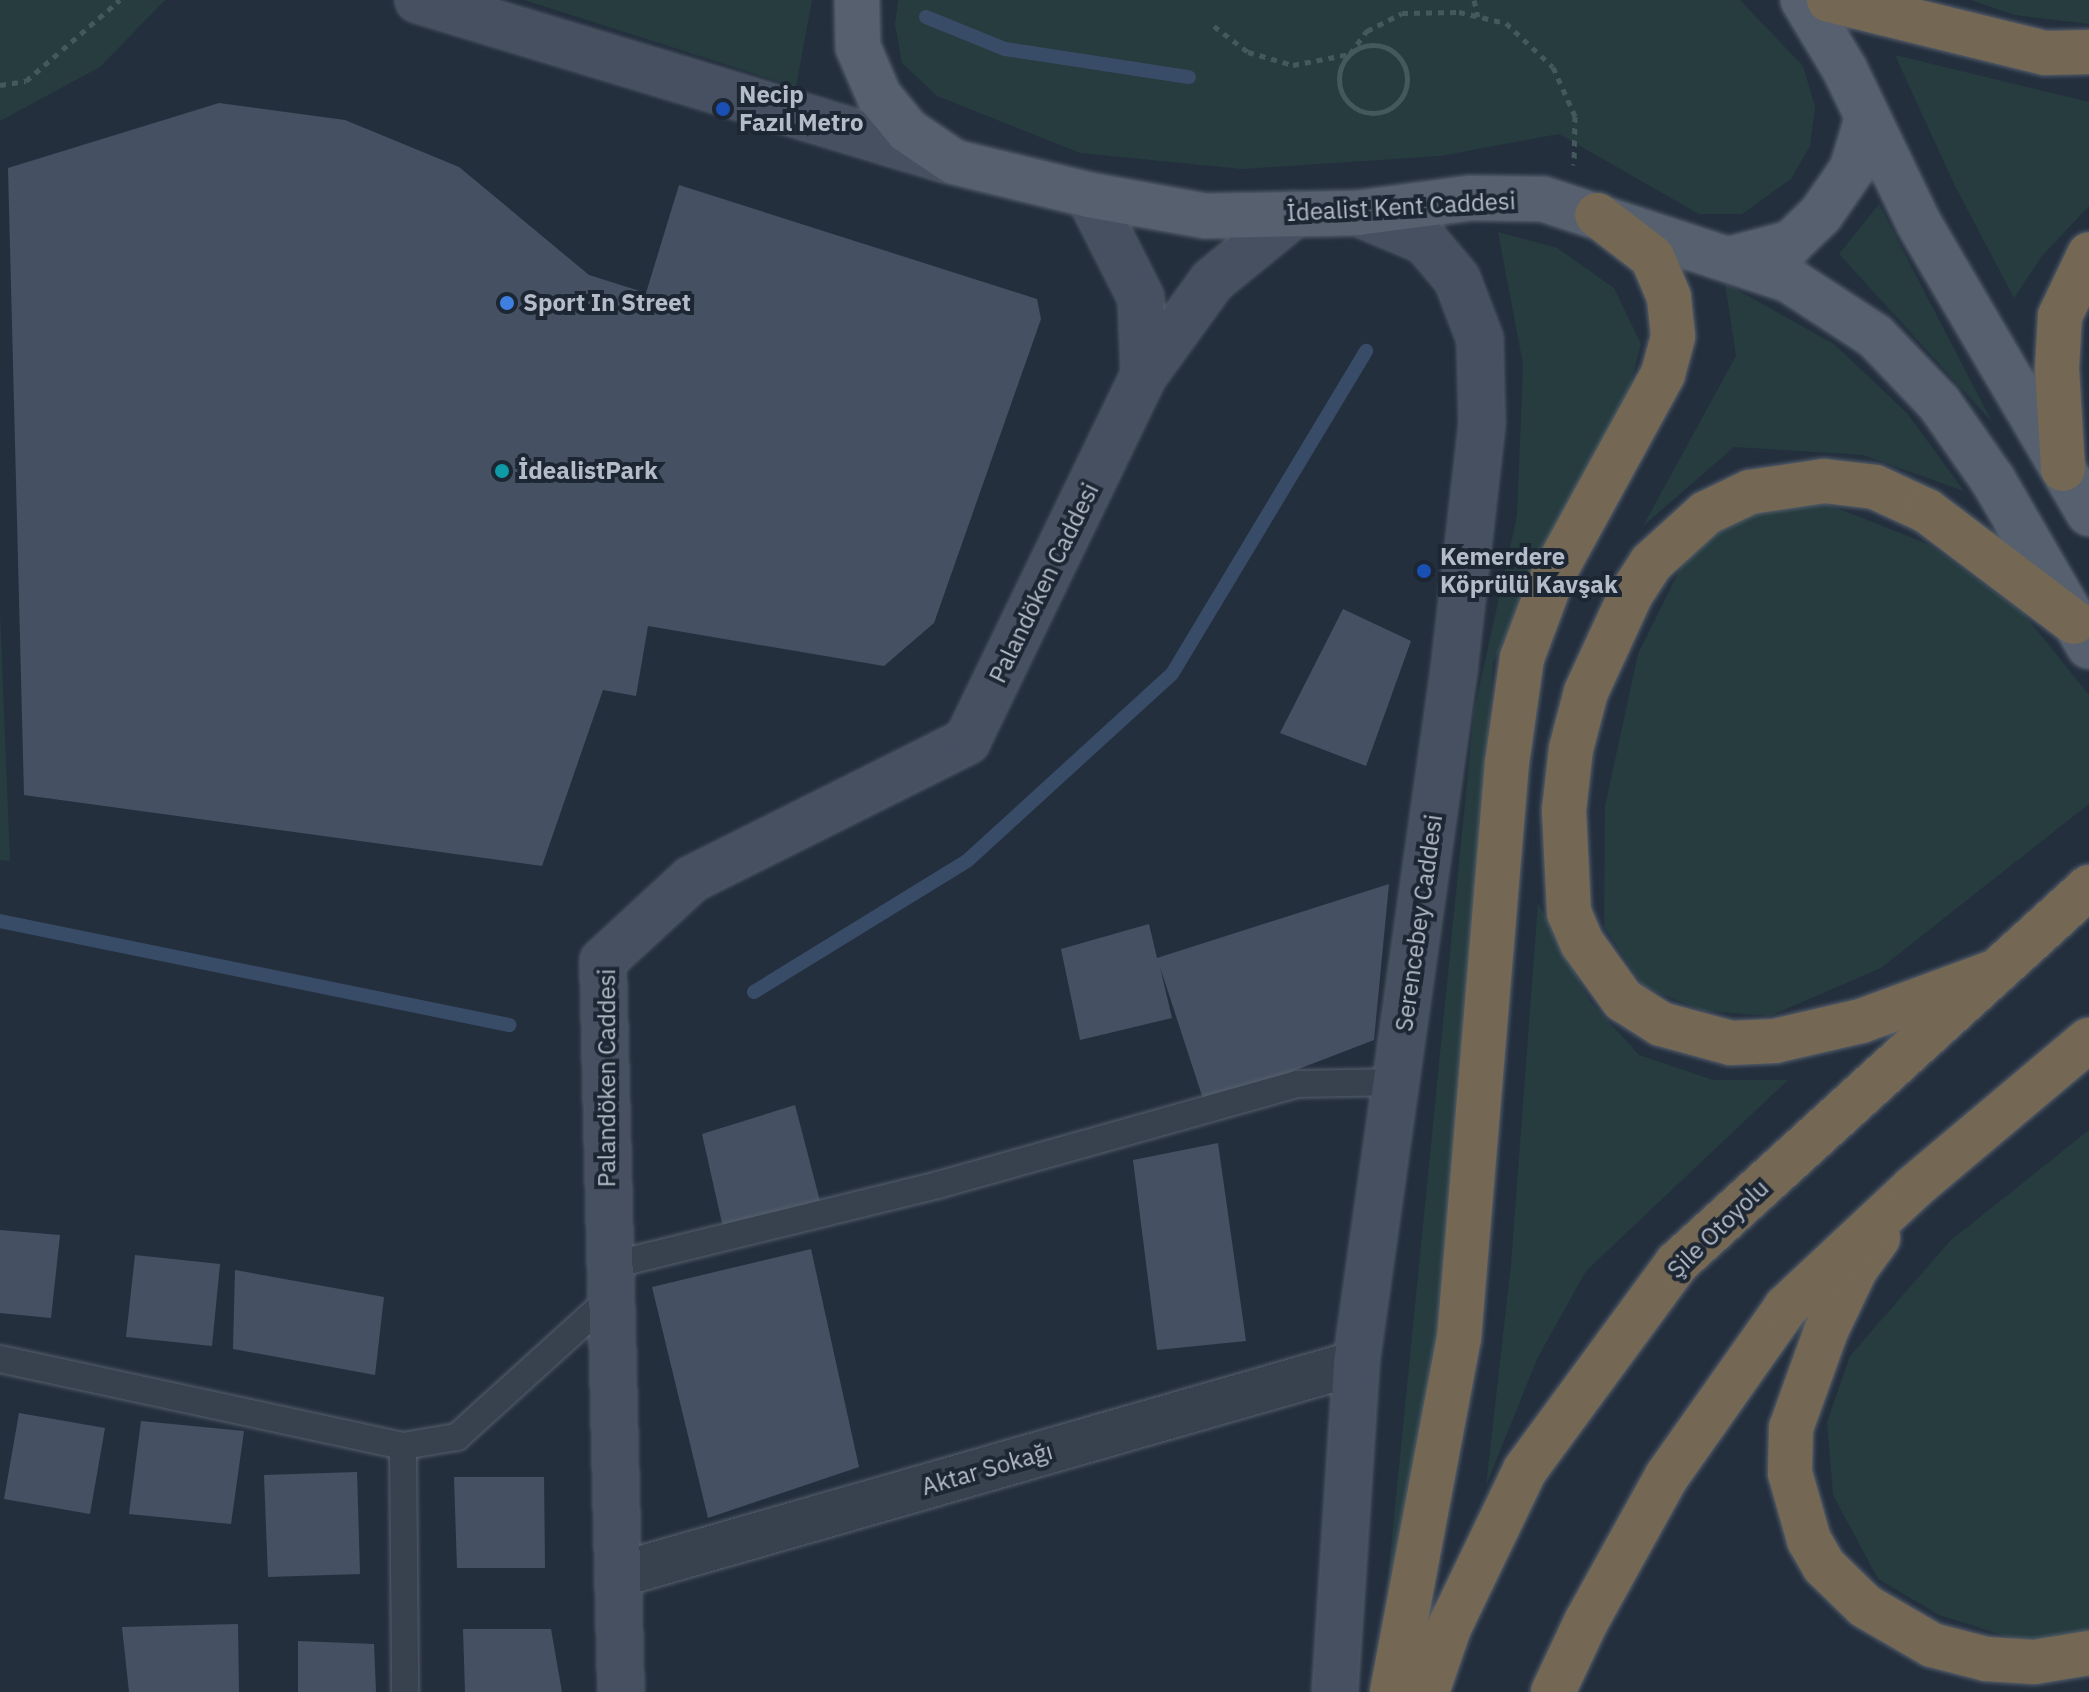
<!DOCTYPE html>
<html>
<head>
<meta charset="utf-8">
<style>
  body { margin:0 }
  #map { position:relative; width:2089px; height:1692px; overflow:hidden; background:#242f3e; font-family:"IBM Plex Sans",sans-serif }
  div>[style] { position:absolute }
  .green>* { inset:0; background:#263c3f }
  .stream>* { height:14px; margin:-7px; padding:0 7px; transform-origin:7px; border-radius:7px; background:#394c67 }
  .building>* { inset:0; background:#455162 }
  .path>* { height:5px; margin-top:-2.5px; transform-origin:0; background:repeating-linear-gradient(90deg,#44595c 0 6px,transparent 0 12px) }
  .path>.ring { margin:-2.5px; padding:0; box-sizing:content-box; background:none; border:5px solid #44595c; border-radius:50% }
  .roads { filter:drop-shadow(0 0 2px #565f6c) drop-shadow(0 0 2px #565f6c) }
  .lane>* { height:26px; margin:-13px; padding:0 13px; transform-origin:13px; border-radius:13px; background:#38414e }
  .street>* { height:44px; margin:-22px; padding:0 22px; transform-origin:22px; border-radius:22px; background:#38414e }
  .secondary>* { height:44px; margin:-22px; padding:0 22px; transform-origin:22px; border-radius:22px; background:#465061 }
  .primary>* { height:44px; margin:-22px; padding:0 22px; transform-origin:22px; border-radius:22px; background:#56606e }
  .highway>* { height:44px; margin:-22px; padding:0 22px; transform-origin:22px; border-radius:22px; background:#746855 }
  .dots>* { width:22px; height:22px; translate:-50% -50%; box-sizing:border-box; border:4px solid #1d2633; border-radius:50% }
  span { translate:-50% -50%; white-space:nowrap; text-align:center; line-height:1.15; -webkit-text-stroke:8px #1d2633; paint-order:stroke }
  .poi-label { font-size:24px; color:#b4bcc9; font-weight:700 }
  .left { translate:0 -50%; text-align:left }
  .street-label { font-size:24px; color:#b4bcc9 }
</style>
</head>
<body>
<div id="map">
  <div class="green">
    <i style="clip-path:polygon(0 0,165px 0,100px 67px,0 121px)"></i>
    <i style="clip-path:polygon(524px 0,812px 0,796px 87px)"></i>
    <i style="clip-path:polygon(898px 0,1740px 0,1803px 66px,1815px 107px,1810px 146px,1791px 179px,1742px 214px,1699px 214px,1559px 134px,1440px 156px,1242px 169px,1080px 153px,937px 96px,902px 63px,895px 24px)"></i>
    <i style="clip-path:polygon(1971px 0,2089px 0,2089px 24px,2014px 15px)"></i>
    <i style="clip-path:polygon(1895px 55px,2089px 102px,2089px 206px,2042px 256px,2014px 298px,1955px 186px)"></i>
    <i style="clip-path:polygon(1879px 204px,1992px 422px,1839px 254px)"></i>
    <i style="clip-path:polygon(1498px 232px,1557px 248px,1614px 288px,1641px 344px,1622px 417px,1561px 524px,1493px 663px,1453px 1286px,1386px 1598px,1474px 711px,1517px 516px,1523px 364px)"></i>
    <i style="clip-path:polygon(1725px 283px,1834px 344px,1907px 413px,1964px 491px,1863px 455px,1734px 447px,1643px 526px,1736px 356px)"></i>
    <i style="clip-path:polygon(1817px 500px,1930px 545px,2024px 614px,2089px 695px,2089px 804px,1881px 968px,1770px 1016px,1704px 1011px,1644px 987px,1604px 927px,1605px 806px,1638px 654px,1685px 559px,1754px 504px)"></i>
    <i style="clip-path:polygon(0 612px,10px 861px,0 860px)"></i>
    <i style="clip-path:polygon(1538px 903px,1590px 1001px,1639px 1055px,1713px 1080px,1788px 1080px,1586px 1271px,1537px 1359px,1486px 1486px,1511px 1264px)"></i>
    <i style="clip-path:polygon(2089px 1130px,2089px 1631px,2024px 1642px,1939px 1615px,1878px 1579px,1833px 1495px,1827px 1422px,1850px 1356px,1950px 1241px)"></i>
  </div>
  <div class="stream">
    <i style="left:926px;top:17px;width:85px;rotate:22.1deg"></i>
    <i style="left:1005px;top:49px;width:186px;rotate:8.7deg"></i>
    <i style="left:0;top:921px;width:520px;rotate:11.55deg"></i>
    <i style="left:754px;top:992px;width:250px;rotate:-31.6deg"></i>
    <i style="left:967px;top:861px;width:277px;rotate:-42.4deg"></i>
    <i style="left:1172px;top:674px;width:377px;rotate:-59deg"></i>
  </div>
  <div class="building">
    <i style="clip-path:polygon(219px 103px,345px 120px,459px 167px,589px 275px,646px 293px,679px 185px,1037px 299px,1041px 319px,934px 623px,884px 666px,648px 626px,636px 696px,603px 690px,542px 866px,24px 795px,8px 168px)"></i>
    <i style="clip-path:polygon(1343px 609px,1411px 641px,1366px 766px,1280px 733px)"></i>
    <i style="clip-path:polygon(1389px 884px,1374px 1040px,1205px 1105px,1160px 967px,1172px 1018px,1080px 1040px,1061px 949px,1149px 924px,1157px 958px)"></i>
    <i style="clip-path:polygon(795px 1105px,821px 1205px,724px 1232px,702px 1134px)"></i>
    <i style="clip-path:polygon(1218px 1143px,1246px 1341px,1157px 1350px,1133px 1160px)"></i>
    <i style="clip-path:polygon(0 1230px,60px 1235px,51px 1318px,0 1313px)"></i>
    <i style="clip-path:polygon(811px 1249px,859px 1467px,708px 1518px,652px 1287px)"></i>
    <i style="clip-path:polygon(135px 1255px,220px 1264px,212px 1346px,126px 1337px)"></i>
    <i style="clip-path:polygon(235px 1270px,384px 1297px,375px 1375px,233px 1349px)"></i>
    <i style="clip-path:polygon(19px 1413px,105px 1428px,90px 1514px,4px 1499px)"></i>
    <i style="clip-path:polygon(141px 1421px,244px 1431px,231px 1524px,129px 1514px)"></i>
    <i style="clip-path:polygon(357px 1472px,360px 1574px,268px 1577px,264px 1475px)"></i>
    <i style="clip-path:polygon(454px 1477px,544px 1477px,545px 1568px,457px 1568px)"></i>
    <i style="clip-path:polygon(238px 1624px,239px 1692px,129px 1692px,122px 1627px)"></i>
    <i style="clip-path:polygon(463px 1629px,551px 1629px,562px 1692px,465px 1692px)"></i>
    <i style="clip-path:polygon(298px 1641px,374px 1644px,376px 1692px,298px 1692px)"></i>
  </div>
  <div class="path">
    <i style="left:1474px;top:0;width:17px;rotate:77deg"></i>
    <i style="left:1214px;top:26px;width:43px;rotate:37.4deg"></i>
    <i style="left:1248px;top:52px;width:47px;rotate:16.1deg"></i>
    <i style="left:1293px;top:65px;width:58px;rotate:-10.9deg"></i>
    <i style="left:1350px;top:54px;width:29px;rotate:-54deg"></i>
    <i style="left:1367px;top:31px;width:39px;rotate:-27deg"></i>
    <i style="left:1402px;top:13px;width:57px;rotate:-1deg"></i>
    <i style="left:1459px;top:12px;width:48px;rotate:13.2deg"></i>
    <i style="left:1506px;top:23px;width:64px;rotate:43.1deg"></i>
    <i style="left:1553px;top:67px;width:54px;rotate:65.8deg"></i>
    <i style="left:1575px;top:116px;width:49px;rotate:91.2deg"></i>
    <i class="ring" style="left:1339px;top:45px;width:63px;height:63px"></i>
    <i style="left:0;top:85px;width:26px;rotate:-9deg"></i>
    <i style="left:26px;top:81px;width:124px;rotate:-40.8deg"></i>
  </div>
  <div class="roads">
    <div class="lane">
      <i style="left:608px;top:1266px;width:340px;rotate:-13.8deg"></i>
      <i style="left:938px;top:1185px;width:374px;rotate:-15.7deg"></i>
      <i style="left:1298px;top:1084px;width:98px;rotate:-1.2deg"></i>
      <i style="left:0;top:1359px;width:412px;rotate:12.2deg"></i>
      <i style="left:403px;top:1446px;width:55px;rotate:-9.5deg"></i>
      <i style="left:457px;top:1437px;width:205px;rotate:-42.2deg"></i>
      <i style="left:403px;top:1446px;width:246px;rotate:89.5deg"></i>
    </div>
    <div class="street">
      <i style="left:618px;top:1575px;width:768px;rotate:-16.03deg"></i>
    </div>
    <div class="secondary">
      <i style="left:418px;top:0;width:553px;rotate:16.83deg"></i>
      <i style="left:1089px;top:195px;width:115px;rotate:63.2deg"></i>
      <i style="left:1141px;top:298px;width:77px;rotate:87.8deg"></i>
      <i style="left:621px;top:1692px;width:731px;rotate:-91.41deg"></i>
      <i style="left:603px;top:961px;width:121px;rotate:-42.7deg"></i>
      <i style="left:692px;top:879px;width:308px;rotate:-26.6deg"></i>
      <i style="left:967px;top:741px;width:407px;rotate:-64.2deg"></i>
      <i style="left:1144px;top:375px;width:116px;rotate:-54.1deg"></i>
      <i style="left:1212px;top:281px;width:106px;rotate:-39.3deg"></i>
      <i style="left:1335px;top:1692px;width:330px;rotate:-86.3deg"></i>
      <i style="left:1356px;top:1363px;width:700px;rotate:-81.95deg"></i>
      <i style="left:1454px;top:670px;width:249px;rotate:-83.5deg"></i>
      <i style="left:1482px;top:423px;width:84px;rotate:-91.4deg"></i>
      <i style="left:1480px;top:339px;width:64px;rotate:-111deg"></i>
      <i style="left:1457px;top:279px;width:50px;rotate:-130.1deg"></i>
      <i style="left:1425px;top:241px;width:73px;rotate:-157.3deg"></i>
    </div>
    <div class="primary">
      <i style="left:857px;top:0;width:47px;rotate:88.8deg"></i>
      <i style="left:858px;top:47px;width:53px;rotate:66.8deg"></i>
      <i style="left:879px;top:96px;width:45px;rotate:50.4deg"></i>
      <i style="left:908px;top:131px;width:55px;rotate:34deg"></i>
      <i style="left:954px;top:162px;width:139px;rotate:13.7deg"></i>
      <i style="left:1089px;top:195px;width:119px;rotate:10.2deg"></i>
      <i style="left:1206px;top:216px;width:152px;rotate:-1.1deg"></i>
      <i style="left:1358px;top:213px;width:114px;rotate:-7.6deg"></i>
      <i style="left:1471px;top:198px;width:72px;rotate:0.8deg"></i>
      <i style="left:1543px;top:199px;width:259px;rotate:18.2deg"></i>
      <i style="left:1789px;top:280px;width:103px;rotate:33.1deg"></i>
      <i style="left:1875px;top:336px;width:93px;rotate:46.3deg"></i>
      <i style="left:1939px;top:403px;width:94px;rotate:55deg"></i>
      <i style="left:1993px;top:480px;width:192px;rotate:60deg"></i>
      <i style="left:1803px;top:0;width:82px;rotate:59deg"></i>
      <i style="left:1845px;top:70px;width:169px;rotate:64.3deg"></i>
      <i style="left:1918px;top:222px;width:338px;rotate:59.6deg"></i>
      <i style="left:1734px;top:258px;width:59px;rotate:-14.7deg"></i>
      <i style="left:1791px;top:243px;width:42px;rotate:-44deg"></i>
      <i style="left:1821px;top:214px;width:55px;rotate:-55.4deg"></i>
      <i style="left:1852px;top:169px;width:52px;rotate:-73.3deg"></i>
    </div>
    <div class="highway">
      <i style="left:1829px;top:0;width:222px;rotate:13.8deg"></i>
      <i style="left:2045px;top:53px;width:44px;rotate:-1.3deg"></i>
      <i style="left:2063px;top:469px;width:101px;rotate:-93.4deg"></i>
      <i style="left:2057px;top:368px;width:52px;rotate:-86.7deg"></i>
      <i style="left:2060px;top:316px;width:68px;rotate:-64.6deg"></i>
      <i style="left:1997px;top:971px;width:145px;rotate:159.8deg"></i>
      <i style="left:1861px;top:1021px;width:88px;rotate:166.9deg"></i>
      <i style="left:1775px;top:1041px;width:44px;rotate:177.4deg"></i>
      <i style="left:1731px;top:1043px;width:73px;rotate:-164.8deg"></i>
      <i style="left:1661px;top:1024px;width:45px;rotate:-147.7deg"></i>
      <i style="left:1623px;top:1000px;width:70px;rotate:-125.7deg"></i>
      <i style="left:1582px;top:943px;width:33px;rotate:-113deg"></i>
      <i style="left:1569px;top:913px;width:103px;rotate:-92.8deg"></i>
      <i style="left:1564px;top:810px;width:61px;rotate:-83.5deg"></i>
      <i style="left:1571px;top:749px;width:59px;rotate:-75.3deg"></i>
      <i style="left:1586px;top:692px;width:108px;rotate:-65.3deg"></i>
      <i style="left:1631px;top:594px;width:37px;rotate:-57deg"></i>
      <i style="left:1651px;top:563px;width:74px;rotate:-42.3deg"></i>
      <i style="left:1706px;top:513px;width:49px;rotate:-25.5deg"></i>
      <i style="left:1750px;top:492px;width:75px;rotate:-8.5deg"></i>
      <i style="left:1824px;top:481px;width:51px;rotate:6.7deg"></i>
      <i style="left:1875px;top:487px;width:57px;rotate:24.8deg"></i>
      <i style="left:1927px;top:511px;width:184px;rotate:37.1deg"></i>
      <i style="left:1878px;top:1238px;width:39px;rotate:126deg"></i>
      <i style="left:1855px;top:1270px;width:68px;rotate:115.4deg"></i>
      <i style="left:1826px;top:1331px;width:103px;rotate:109.8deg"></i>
      <i style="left:1791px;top:1428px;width:45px;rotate:91.3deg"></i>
      <i style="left:1790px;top:1473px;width:70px;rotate:74.2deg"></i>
      <i style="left:1809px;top:1540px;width:30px;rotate:60deg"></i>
      <i style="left:1824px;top:1566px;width:57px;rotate:44.3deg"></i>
      <i style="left:1865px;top:1606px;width:78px;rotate:30.2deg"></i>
      <i style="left:1932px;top:1645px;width:56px;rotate:14.5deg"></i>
      <i style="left:1986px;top:1659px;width:48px;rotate:3.6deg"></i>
      <i style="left:2034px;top:1662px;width:56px;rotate:-9.3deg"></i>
      <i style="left:1392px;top:1692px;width:359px;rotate:-79.3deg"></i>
      <i style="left:1459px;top:1339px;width:578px;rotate:-85.24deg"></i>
      <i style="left:1507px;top:763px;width:106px;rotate:-81.9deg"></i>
      <i style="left:1522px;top:658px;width:89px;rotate:-69.5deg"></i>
      <i style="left:1553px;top:575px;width:229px;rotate:-61.3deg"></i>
      <i style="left:1663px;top:374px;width:39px;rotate:-75deg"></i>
      <i style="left:1673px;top:336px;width:39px;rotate:-96deg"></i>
      <i style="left:1669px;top:297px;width:43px;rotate:-113deg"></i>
      <i style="left:1652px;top:257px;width:69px;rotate:-142.6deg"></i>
      <i style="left:1427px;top:1692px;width:68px;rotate:-71deg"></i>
      <i style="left:1449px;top:1628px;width:175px;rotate:-64.3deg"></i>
      <i style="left:1525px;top:1470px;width:257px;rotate:-53.7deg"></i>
      <i style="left:1677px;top:1263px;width:558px;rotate:-42.38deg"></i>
      <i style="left:1553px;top:1692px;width:77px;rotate:-64.8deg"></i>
      <i style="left:1586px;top:1622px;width:167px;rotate:-61deg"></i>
      <i style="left:1667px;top:1476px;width:207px;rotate:-54.8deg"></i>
      <i style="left:1786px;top:1307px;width:174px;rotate:-43.1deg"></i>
      <i style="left:1913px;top:1188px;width:230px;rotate:-40.1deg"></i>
    </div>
  </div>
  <div class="dots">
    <i style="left:723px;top:109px;background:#1a4fb4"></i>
    <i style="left:507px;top:303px;background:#3f7fe0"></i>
    <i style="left:502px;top:471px;background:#0f9aa8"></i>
    <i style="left:1424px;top:571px;background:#1a4fb4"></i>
  </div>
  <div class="poi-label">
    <span class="left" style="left:739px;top:109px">Necip<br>Fazıl Metro</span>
    <span class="left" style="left:523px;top:303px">Sport In Street</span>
    <span class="left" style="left:518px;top:471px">İdealistPark</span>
    <span class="left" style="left:1440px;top:571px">Kemerdere<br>Köprülü Kavşak</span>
  </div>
  <div class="street-label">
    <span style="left:1401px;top:207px;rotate:-3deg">İdealist Kent Caddesi</span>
    <span style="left:1044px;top:583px;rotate:-64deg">Palandöken Caddesi</span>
    <span style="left:1419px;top:923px;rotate:-82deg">Serencebey Caddesi</span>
    <span style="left:607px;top:1078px;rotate:-90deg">Palandöken Caddesi</span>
    <span style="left:1718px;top:1229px;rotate:-44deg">Şile Otoyolu</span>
    <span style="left:987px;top:1469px;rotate:-16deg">Aktar Sokağı</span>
  </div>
</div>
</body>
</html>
